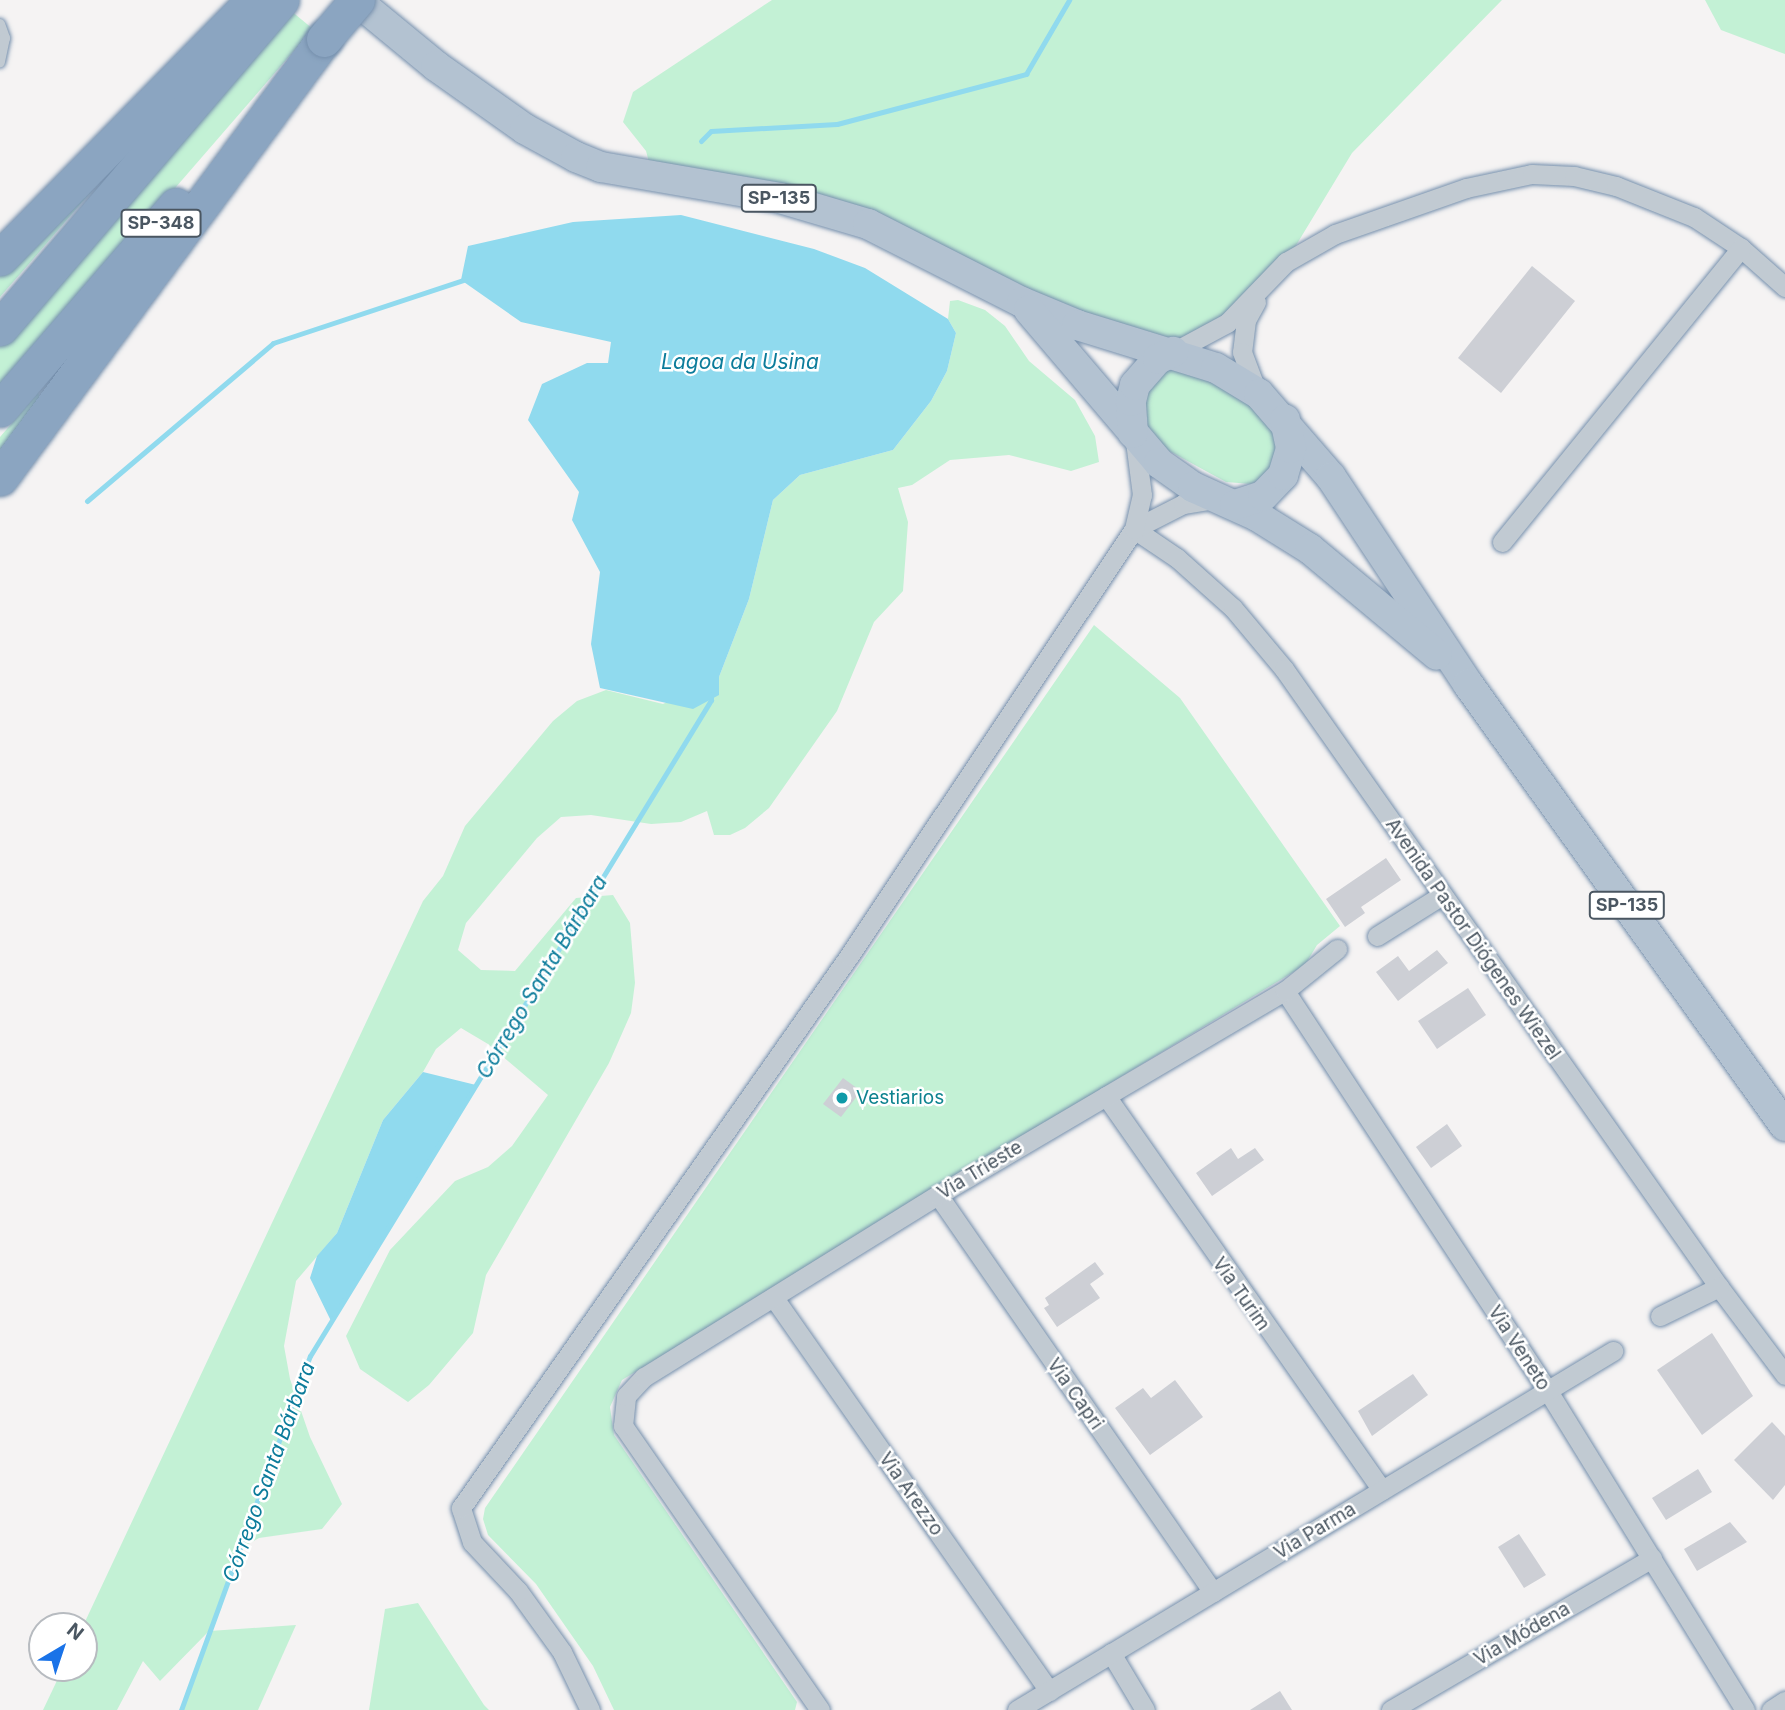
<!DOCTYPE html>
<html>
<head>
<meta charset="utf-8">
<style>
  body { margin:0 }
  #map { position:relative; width:1785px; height:1710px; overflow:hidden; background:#f5f3f3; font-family:Inter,sans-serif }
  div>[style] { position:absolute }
  .green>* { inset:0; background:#c3f1d5 }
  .water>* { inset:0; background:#90daee }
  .stream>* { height:5px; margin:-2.5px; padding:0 2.5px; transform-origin:2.5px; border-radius:2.5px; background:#90daee }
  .building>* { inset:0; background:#cdcfd5 }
  .roads { filter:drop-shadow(0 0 2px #7690ad) drop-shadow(0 0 2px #7690ad) }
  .service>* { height:10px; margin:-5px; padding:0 5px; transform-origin:5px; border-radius:5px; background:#c1cad2 }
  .minor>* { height:19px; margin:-9.5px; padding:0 9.5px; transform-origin:9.5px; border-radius:9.5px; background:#c1cad2 }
  .primary>* { height:30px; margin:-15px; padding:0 15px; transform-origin:15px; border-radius:15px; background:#b3c2d1 }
  .motorway>* { height:35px; margin:-17.5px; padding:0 17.5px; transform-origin:17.5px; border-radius:17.5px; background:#8ba5c1 }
  .bridges { filter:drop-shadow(0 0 2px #7690ad) drop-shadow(0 0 2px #7690ad) }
  .motorway-bridge>* { height:35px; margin:-17.5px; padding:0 17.5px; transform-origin:17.5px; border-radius:17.5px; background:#8ba5c1 }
  .dots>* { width:19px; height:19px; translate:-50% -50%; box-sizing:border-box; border:4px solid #fff; border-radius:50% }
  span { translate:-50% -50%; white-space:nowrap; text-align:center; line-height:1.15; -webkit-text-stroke:5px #fff; paint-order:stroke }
  .shield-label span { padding:2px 5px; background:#fff; border:2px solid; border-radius:5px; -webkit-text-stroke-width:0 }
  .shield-label { font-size:18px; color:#4a5661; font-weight:700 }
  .street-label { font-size:19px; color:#4a5661 }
  .culture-label { font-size:19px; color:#0d838f }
  .left { translate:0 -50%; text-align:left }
  .water-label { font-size:21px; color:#0c7c9b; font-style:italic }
  .north { position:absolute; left:28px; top:1612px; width:70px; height:70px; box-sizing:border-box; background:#fff; border:2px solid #b7bbc0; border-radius:50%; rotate:39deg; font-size:19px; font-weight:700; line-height:28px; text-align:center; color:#4a5661 }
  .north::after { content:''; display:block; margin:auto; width:24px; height:32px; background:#1a73e8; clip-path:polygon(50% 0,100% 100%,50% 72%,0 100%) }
</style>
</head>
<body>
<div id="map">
  <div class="green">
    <i style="clip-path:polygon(772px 0,1502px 0,1352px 153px,1286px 262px,1263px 289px,1173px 352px,909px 242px,653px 177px,646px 151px,623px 122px,633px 92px)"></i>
    <i style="clip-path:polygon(1705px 0,1785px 0,1785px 54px,1721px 30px)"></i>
    <i style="clip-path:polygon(290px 10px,313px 29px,0 390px,0 342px)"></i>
    <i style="clip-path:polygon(133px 143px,28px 265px,0 297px,0 268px)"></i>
    <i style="clip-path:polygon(958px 300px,985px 310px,1005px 326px,1029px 361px,1075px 400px,1095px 436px,1099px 462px,1071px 471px,1009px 455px,950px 460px,912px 485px,898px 488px,908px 522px,903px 591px,874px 622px,837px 711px,769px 808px,745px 828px,730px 835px,714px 835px,707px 811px,681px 822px,651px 824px,591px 815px,561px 817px,537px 838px,466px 923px,458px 950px,481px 970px,515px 971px,576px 898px,613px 895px,630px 923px,635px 983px,631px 1013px,609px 1063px,486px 1275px,473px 1333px,429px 1385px,408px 1402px,360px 1369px,346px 1336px,390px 1250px,455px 1181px,488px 1167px,512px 1146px,548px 1095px,488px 1044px,461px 1028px,436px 1049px,423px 1072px,383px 1120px,337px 1233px,296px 1281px,284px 1346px,290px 1379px,310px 1437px,342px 1504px,322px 1529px,259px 1538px,235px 1551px,221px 1609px,208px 1632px,160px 1681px,143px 1661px,117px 1710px,43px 1710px,63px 1668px,84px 1668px,83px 1626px,423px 901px,443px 876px,465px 826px,553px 721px,577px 701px,606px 690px,663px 704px,719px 677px,749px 599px,773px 500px,800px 475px,893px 450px,931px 401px,947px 371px,956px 333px,948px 319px,950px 301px)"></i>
    <i style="clip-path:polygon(1163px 368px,1221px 380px,1273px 420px,1278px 457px,1263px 478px,1251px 484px,1226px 482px,1160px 446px,1139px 423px,1138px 397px)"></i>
    <i style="clip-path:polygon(38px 393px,42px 401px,0 456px,0 437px)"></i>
    <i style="clip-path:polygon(1094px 625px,1180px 698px,1340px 926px,1317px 945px,1305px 965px,622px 1380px,610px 1407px,614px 1435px,797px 1702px,795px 1710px,614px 1710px,593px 1666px,536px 1584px,488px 1535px,483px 1519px,485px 1508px)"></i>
    <i style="clip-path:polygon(418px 1603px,484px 1705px,489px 1710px,369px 1710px,385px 1609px)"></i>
    <i style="clip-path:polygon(296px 1625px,258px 1710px,181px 1710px,210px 1631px)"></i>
  </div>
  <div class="water">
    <i style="clip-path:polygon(681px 215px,814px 249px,865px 268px,948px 319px,956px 333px,947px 371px,931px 401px,893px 450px,800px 475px,773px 500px,749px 599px,719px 677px,719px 695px,693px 709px,600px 688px,591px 644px,600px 572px,572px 520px,579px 492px,528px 420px,542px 384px,587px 363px,608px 363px,611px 342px,521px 322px,461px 280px,468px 246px,573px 222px)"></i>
    <i style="clip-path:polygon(423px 1072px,476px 1085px,331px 1321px,310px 1278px,317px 1256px,337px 1233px,383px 1120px)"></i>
  </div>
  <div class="stream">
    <i style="left:701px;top:141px;width:14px;rotate:-45deg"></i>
    <i style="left:711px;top:131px;width:126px;rotate:-3.2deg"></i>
    <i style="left:837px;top:124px;width:196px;rotate:-14.8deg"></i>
    <i style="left:1026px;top:74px;width:86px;rotate:-59.8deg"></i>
    <i style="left:87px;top:501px;width:244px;rotate:-40.3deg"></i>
    <i style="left:273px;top:343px;width:204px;rotate:-18.3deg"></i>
    <i style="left:181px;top:1710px;width:377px;rotate:-70deg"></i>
    <i style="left:310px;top:1356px;width:769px;rotate:-58.56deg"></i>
    <i style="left:711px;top:700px;width:6px;rotate:-90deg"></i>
  </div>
  <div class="building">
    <i style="clip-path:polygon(1532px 266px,1575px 301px,1501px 393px,1458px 358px)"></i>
    <i style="clip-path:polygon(1386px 858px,1401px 880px,1361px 907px,1365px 913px,1345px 927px,1326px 899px)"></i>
    <i style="clip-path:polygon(1437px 950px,1448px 963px,1398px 1001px,1376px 972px,1398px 956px,1409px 971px)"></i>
    <i style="clip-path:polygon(1468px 988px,1486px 1015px,1437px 1049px,1418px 1021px)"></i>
    <i style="clip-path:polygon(843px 1078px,861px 1091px,841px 1117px,823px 1104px)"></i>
    <i style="clip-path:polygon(1447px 1124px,1462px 1146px,1431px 1168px,1416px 1147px)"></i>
    <i style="clip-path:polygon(1231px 1148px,1238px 1159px,1255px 1148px,1264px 1160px,1212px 1196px,1196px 1173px)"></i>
    <i style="clip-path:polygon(1095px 1262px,1104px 1274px,1090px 1284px,1100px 1298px,1057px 1327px,1044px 1308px,1049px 1305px,1045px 1298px)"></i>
    <i style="clip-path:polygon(1712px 1333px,1753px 1396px,1702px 1435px,1657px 1370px)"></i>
    <i style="clip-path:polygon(1413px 1374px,1428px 1395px,1372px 1436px,1358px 1411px)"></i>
    <i style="clip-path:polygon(1175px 1380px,1203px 1417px,1150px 1455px,1115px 1408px,1143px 1388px,1151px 1398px)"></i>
    <i style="clip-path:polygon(1772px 1422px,1785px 1436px,1785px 1485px,1773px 1500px,1734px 1460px)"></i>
    <i style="clip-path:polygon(1698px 1469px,1712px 1492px,1666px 1520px,1652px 1498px)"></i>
    <i style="clip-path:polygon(1730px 1522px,1747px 1542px,1697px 1571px,1684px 1549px)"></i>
    <i style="clip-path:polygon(1519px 1534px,1546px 1575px,1524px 1588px,1498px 1547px)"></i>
    <i style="clip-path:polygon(1280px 1691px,1292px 1710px,1250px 1710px)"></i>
  </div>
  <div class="roads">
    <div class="service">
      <i style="left:0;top:24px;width:15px;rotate:70deg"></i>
      <i style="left:5px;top:38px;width:25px;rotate:102deg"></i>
    </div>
    <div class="minor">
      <i style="left:1256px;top:302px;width:21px;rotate:119deg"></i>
      <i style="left:1246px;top:320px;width:32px;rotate:97deg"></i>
      <i style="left:1242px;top:352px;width:43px;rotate:69.4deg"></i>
      <i style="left:1173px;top:352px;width:61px;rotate:-28.2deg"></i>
      <i style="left:1227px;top:323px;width:85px;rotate:-46deg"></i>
      <i style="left:1286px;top:262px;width:56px;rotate:-29.7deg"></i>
      <i style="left:1335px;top:234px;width:139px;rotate:-19.3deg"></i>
      <i style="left:1466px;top:188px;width:67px;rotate:-12deg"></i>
      <i style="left:1532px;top:174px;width:42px;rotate:2.7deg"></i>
      <i style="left:1574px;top:176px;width:43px;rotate:13.4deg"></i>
      <i style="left:1616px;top:186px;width:84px;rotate:21.7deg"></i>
      <i style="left:1694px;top:217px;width:56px;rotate:33.4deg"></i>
      <i style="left:1741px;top:248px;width:59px;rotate:41.6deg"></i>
      <i style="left:1134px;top:529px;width:52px;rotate:34deg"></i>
      <i style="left:1177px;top:558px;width:75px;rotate:41.8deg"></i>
      <i style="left:1233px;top:608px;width:80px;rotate:50.1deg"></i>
      <i style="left:1284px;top:669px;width:756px;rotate:54.86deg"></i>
      <i style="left:1719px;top:1287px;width:110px;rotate:53.1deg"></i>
      <i style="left:1134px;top:529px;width:55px;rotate:-27deg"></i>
      <i style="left:1183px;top:504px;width:31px;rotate:-9deg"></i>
      <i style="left:1502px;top:542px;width:379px;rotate:-50.9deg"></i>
      <i style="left:1377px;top:936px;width:77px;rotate:-32.2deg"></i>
      <i style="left:1285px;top:991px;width:479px;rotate:56.7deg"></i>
      <i style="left:1548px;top:1391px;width:375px;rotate:58.3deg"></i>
      <i style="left:1106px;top:1096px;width:481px;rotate:55deg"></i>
      <i style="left:938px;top:1195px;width:483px;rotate:55.3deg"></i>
      <i style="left:774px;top:1298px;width:480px;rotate:55deg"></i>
      <i style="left:1660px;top:1316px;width:66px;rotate:-26.2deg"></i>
      <i style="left:1111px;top:1653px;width:66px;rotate:59.2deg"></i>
      <i style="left:590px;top:1710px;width:64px;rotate:-115.8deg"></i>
      <i style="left:562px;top:1652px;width:75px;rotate:-125.8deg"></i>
      <i style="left:518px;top:1591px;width:67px;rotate:-133.2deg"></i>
      <i style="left:472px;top:1542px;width:36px;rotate:-108deg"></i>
      <i style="left:461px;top:1508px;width:675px;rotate:-54.9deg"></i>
      <i style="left:849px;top:956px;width:513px;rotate:-56.28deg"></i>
      <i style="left:1134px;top:529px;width:35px;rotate:-77deg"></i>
      <i style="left:1142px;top:495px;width:54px;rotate:-97.4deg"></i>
      <i style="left:820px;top:1710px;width:346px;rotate:-124.7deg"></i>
      <i style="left:623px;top:1426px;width:30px;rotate:-84deg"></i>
      <i style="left:626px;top:1396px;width:26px;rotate:-47deg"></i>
      <i style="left:644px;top:1377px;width:346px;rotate:-31.8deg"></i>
      <i style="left:938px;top:1195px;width:403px;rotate:-30.5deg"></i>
      <i style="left:1285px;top:991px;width:67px;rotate:-38.9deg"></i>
      <i style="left:1017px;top:1710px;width:696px;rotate:-31.06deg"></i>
      <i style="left:1391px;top:1710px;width:302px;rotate:-30.2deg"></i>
      <i style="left:1771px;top:1710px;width:17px;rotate:-33deg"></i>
    </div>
    <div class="primary">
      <i style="left:356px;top:0;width:104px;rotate:39.5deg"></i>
      <i style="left:436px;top:66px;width:109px;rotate:35.3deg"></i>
      <i style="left:525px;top:129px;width:58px;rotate:28.8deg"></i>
      <i style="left:576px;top:157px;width:27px;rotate:22deg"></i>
      <i style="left:601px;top:167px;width:182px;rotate:9.8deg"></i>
      <i style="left:780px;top:198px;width:92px;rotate:16.5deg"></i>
      <i style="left:868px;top:224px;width:173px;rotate:26.9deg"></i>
      <i style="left:1022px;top:302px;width:60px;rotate:22.7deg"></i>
      <i style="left:1077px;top:325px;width:145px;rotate:17.2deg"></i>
      <i style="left:1216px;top:368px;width:50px;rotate:31.2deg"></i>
      <i style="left:1259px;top:394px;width:110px;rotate:49.1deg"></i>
      <i style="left:1331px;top:477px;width:248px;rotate:56.5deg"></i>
      <i style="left:1468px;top:684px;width:544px;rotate:54.35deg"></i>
      <i style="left:1029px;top:310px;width:201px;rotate:49.6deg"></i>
      <i style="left:1159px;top:463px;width:42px;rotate:35.2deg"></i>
      <i style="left:1193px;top:487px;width:70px;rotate:24.4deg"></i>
      <i style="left:1257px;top:516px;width:62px;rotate:31.9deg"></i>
      <i style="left:1310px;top:549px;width:165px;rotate:39.8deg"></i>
      <i style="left:1133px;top:433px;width:32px;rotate:-94deg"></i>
      <i style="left:1131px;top:401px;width:16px;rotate:-76deg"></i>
      <i style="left:1135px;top:385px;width:35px;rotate:-49deg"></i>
      <i style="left:1158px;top:359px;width:17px;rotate:-25deg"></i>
      <i style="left:1235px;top:505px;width:29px;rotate:-18deg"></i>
      <i style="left:1263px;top:496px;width:29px;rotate:-46deg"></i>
      <i style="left:1283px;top:475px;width:28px;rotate:-73deg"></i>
      <i style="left:1291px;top:448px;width:29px;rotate:-102deg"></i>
    </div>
    <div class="motorway">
      <i style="left:0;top:258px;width:352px;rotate:-45.5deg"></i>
      <i style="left:0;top:328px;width:432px;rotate:-49.4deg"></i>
      <i style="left:0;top:409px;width:269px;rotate:-49.2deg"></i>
      <i style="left:0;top:478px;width:546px;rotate:-53.57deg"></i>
    </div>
  </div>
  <div class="bridges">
    <div class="motorway-bridge">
      <i style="left:324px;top:39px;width:51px;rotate:-49.8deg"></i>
    </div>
  </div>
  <div class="dots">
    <i style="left:842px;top:1098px;background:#0f9aa8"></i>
  </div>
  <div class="shield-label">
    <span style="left:779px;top:198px">SP-135</span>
    <span style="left:161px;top:223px">SP-348</span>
    <span style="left:1627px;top:905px">SP-135</span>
  </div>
  <div class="street-label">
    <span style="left:1473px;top:939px;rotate:55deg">Avenida Pastor Diógenes Wiezel</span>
    <span style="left:980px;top:1170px;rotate:-31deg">Via Trieste</span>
    <span style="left:1241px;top:1294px;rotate:55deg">Via Turim</span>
    <span style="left:1519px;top:1348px;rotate:57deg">Via Veneto</span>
    <span style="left:1075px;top:1394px;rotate:55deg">Via Capri</span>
    <span style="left:911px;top:1494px;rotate:55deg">Via Arezzo</span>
    <span style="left:1315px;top:1531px;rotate:-31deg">Via Parma</span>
    <span style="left:1522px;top:1634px;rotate:-30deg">Via Módena</span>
  </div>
  <div class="culture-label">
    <span class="left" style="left:856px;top:1098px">Vestiarios</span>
  </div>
  <div class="water-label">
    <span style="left:740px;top:362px">Lagoa da Usina</span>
    <span style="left:542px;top:977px;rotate:-59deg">Córrego Santa Bárbara</span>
    <span style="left:269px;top:1472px;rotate:-70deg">Córrego Santa Bárbara</span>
  </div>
  <div class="north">N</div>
</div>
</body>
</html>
